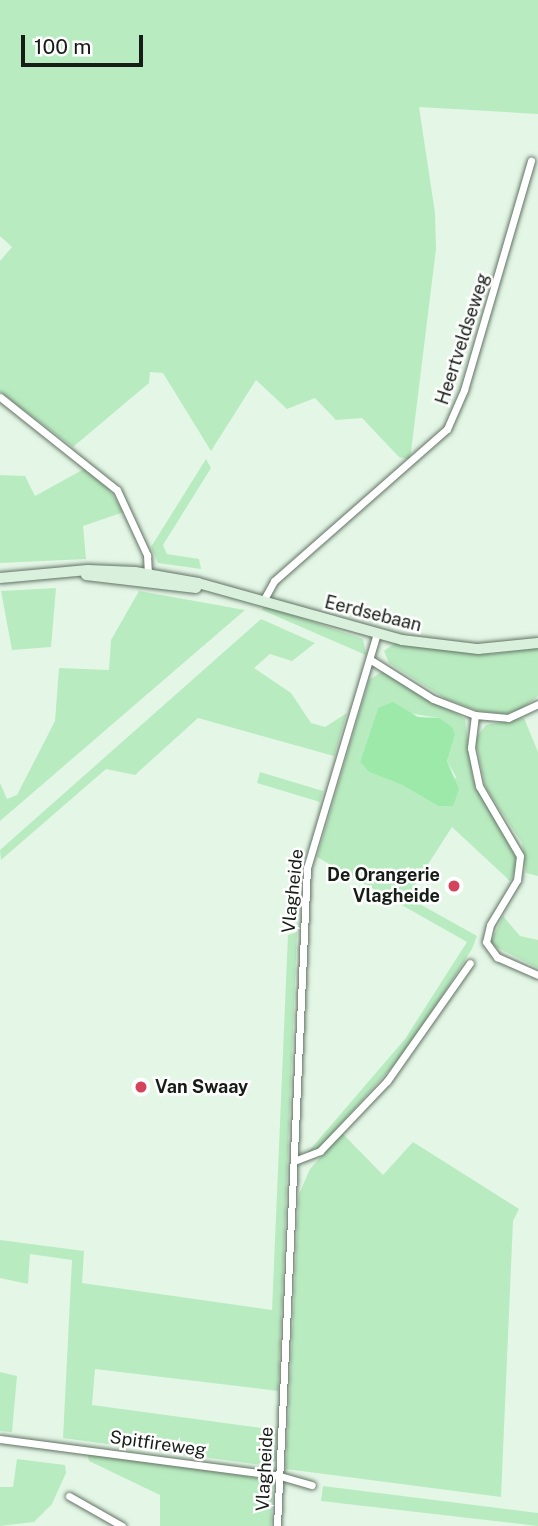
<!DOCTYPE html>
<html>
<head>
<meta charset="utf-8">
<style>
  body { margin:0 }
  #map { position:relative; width:538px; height:1526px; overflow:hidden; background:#e4f7e6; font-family:"Public Sans",sans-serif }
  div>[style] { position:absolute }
  .green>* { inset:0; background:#b9ebc0 }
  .water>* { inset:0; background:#9ce9a9 }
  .roads { filter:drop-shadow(0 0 2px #627364) drop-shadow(0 0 2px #627364) }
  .street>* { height:7px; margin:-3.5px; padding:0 3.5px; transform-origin:3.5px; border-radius:3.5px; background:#fff }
  .secondary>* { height:10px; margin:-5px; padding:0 5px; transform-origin:5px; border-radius:5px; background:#d8f0dc }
  .dots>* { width:19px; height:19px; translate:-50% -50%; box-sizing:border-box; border:4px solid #fefefe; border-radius:50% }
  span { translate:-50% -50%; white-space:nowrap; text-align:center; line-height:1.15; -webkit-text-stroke:5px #fefefe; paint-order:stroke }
  .street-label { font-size:18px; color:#161d17 }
  .poi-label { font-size:18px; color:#161d17; font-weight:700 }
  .right { translate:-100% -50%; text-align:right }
  .left { translate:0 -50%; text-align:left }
  .scale { position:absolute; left:21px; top:35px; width:122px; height:32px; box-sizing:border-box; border:4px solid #161d17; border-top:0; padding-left:9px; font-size:21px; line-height:24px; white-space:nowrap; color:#161d17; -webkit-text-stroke:5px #fefefe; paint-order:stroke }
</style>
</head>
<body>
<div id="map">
  <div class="green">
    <i style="clip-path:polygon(0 0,538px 0,538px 114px,419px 107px,435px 213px,436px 249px,410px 460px,399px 457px,362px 418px,336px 420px,315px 398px,287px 409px,256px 380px,211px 451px,163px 373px,150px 372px,149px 383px,73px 447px,0 392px,0 261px,12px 247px,0 236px)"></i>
    <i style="clip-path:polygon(206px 459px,211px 468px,163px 545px,167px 554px,199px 559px,201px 569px,158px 563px,151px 547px)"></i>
    <i style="clip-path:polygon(84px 469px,108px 488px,124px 512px,83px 526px,86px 559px,0 563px,0 475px,25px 476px,35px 496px)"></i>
    <i style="clip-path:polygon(56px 588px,51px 647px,12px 650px,1px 591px)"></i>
    <i style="clip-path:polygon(139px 591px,245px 610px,0 821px,0 783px,7px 799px,17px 795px,55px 721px,59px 668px,109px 670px,111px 640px)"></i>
    <i style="clip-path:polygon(265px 606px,363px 639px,366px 655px,262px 610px)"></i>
    <i style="clip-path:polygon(261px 619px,315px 643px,292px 661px,270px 654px,254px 668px,291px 693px,311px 723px,325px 727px,347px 713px,334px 756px,198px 718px,135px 775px,106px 769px,1px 860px,0 850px)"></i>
    <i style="clip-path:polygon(395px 643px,492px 654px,538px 648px,538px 696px,521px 709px,505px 714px,479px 711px,446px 699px,389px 663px,384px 651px)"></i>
    <i style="clip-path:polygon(evenodd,383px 671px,465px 719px,473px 779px,516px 854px,516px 868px,510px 881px,452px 827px,407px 897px,477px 936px,472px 949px,408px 1049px,318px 1149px,308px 1152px,405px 1039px,467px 942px,317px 857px,369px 680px,383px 671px,378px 708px,439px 718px,455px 735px,447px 761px,456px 777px,438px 806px,402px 785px,369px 772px,360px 762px,378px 708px)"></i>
    <i style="clip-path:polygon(524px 718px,538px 752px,538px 876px,526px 873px,522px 843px,486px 788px,475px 739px,486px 725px)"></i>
    <i style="clip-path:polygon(260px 772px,323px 791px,320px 802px,257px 783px)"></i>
    <i style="clip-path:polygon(503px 916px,520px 936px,538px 940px,538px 968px,490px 944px)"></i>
    <i style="clip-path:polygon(297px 932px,278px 1391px,95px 1369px,92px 1405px,277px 1430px,276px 1460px,268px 1466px,63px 1438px,72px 1260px,30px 1254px,28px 1284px,0 1278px,0 1240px,84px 1251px,82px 1283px,272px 1310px,288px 935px)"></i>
    <i style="clip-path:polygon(342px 1133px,383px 1175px,413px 1142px,519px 1209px,513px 1221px,501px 1497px,286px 1469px,299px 1194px,310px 1169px)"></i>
    <i style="clip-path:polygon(0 1372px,17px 1376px,12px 1432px,0 1431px)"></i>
    <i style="clip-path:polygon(87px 1453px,266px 1479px,273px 1484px,271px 1526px,160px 1526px,160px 1495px,89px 1461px)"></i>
    <i style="clip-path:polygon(17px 1459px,65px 1465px,66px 1473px,52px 1504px,34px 1522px,0 1526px,0 1487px,13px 1487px)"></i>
    <i style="clip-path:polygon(323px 1486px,538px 1513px,538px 1526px,321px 1501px)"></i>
  </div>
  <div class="water">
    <i style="clip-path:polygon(393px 702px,418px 717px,439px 718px,452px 727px,455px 735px,447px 761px,459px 789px,453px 806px,438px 806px,402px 785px,369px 772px,360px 762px,378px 708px)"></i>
  </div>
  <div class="roads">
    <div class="street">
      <i style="left:0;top:397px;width:149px;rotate:38.5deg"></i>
      <i style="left:117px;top:490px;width:72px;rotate:65.2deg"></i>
      <i style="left:147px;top:555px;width:22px;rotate:87deg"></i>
      <i style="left:263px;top:601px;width:23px;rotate:-61deg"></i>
      <i style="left:274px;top:581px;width:230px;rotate:-41.3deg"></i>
      <i style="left:447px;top:429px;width:43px;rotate:-66.4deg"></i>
      <i style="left:464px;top:390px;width:239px;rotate:-73.7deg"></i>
      <i style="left:371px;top:660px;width:73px;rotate:32.2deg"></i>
      <i style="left:433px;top:699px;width:45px;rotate:20.9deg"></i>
      <i style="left:475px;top:715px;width:33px;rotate:5deg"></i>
      <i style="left:508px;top:718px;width:33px;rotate:-25deg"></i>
      <i style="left:475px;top:715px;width:33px;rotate:97deg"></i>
      <i style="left:471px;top:748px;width:39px;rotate:78deg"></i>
      <i style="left:479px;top:786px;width:81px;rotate:59.6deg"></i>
      <i style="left:520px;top:856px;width:24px;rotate:97deg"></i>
      <i style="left:517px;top:880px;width:52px;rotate:121deg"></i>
      <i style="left:490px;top:925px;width:17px;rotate:103deg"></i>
      <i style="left:486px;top:942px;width:19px;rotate:54deg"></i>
      <i style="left:497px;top:957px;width:45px;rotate:23.7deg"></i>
      <i style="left:294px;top:1161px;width:28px;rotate:-21deg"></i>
      <i style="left:320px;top:1151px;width:97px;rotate:-46.3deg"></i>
      <i style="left:387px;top:1081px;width:144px;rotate:-54.9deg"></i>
      <i style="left:0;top:1439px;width:282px;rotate:7.5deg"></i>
      <i style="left:280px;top:1476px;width:33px;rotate:16deg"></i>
      <i style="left:69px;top:1496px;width:61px;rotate:29.5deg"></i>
      <i style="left:277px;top:1526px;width:659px;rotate:-87.39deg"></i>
      <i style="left:307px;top:868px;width:245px;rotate:-73.4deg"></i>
    </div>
    <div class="secondary">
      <i style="left:86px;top:575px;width:111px;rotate:6.7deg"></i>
      <i style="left:0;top:578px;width:88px;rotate:-5.2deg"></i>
      <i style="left:88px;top:570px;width:47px;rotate:2.4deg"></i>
      <i style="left:135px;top:572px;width:64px;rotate:9.9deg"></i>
      <i style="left:198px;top:583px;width:212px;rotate:15.6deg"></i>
      <i style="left:402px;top:640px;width:77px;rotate:6.8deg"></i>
      <i style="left:478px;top:649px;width:60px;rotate:-5.7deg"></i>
    </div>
  </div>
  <div class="dots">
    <i style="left:454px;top:886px;background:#d3435b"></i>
    <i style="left:141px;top:1087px;background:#d3435b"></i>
  </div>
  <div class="street-label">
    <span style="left:463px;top:339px;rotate:-72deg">Heertveldseweg</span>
    <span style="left:373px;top:614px;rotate:14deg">Eerdsebaan</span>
    <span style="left:293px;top:891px;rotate:-84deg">Vlagheide</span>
    <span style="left:158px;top:1444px;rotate:8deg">Spitfireweg</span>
    <span style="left:265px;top:1469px;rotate:-87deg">Vlagheide</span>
  </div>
  <div class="poi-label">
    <span class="right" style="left:440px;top:886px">De Orangerie<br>Vlagheide</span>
    <span class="left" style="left:155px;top:1087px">Van Swaay</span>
  </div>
  <div class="scale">100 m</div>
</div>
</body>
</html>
